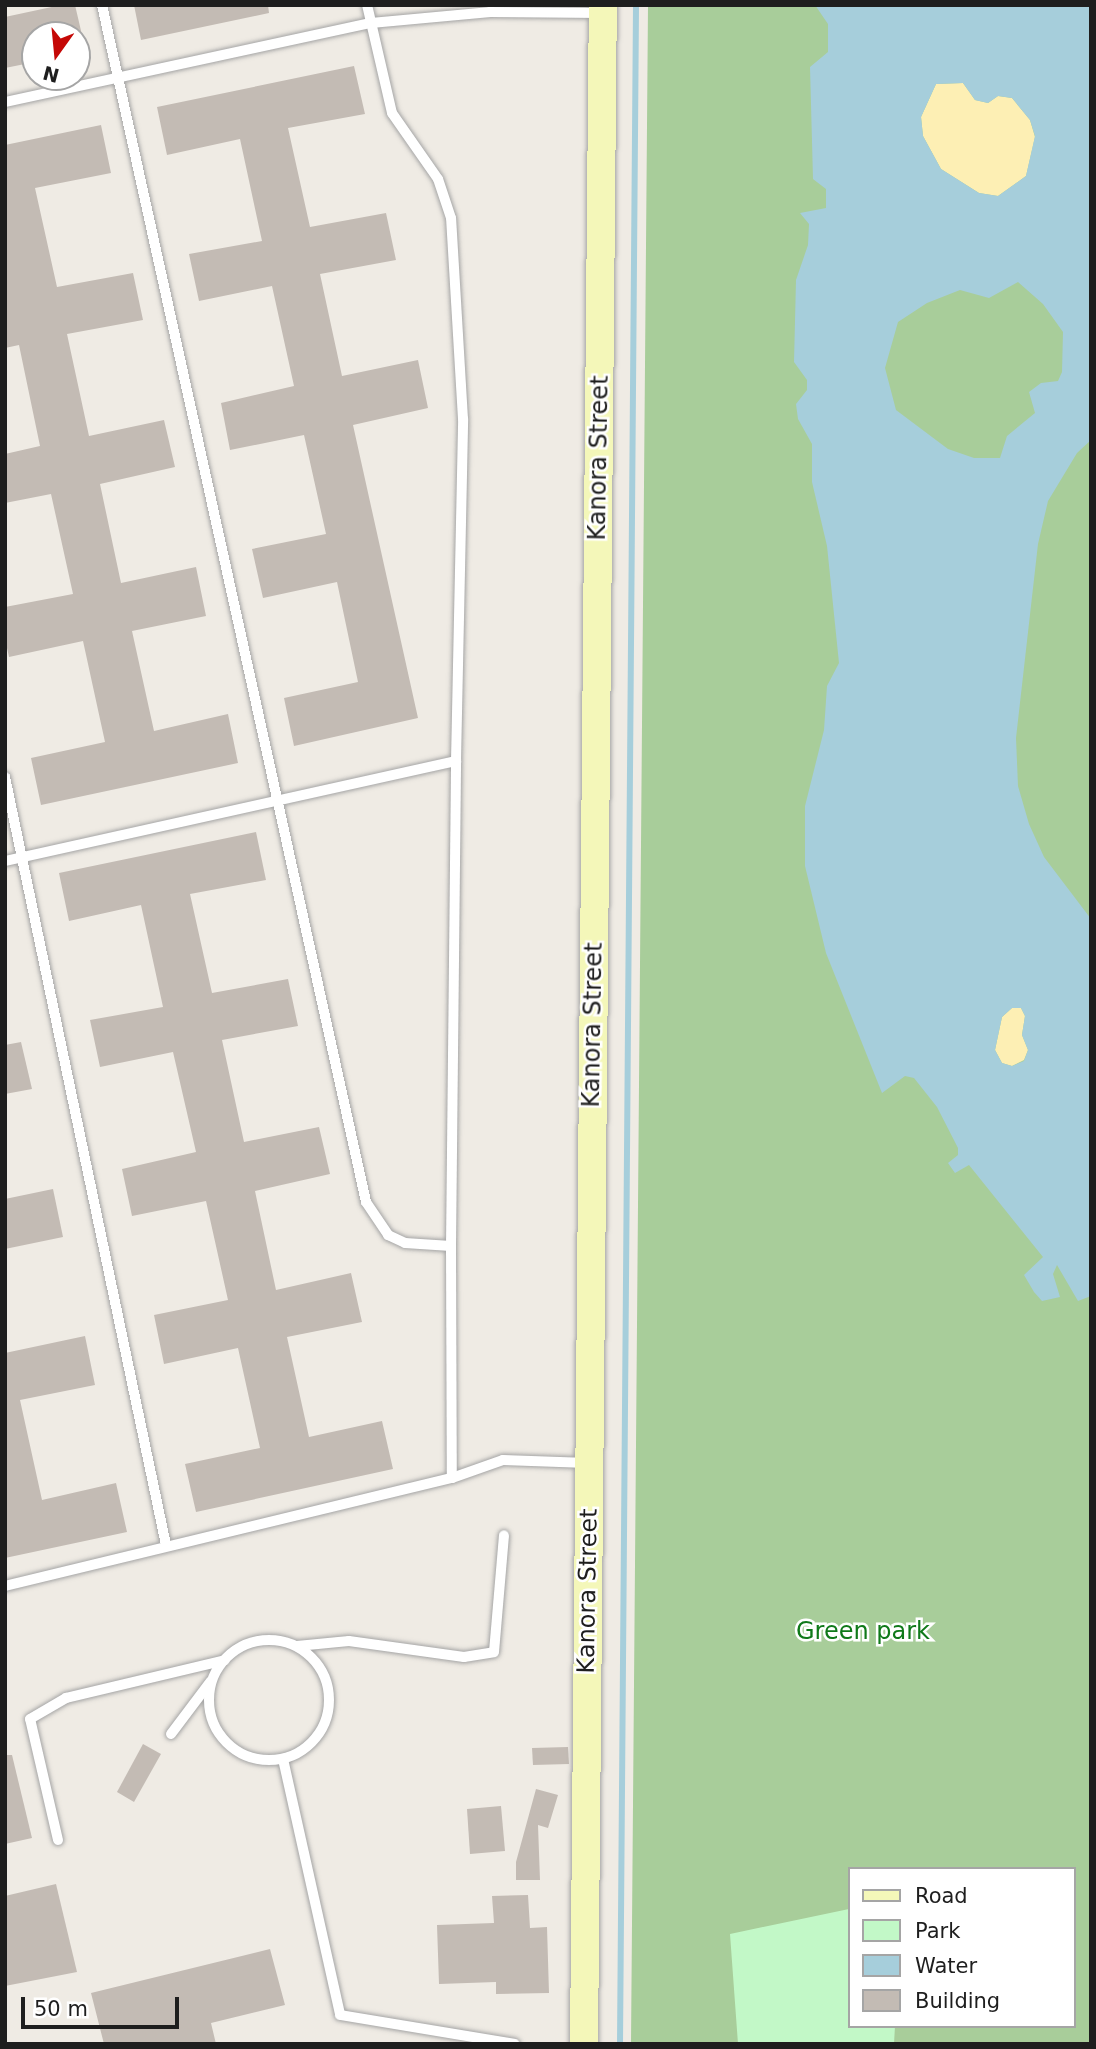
<!DOCTYPE html>
<html>
<head>
<meta charset="utf-8">
<style>
  body { margin:0 }
  #map { position:relative; width:1096px; height:2049px; overflow:hidden; background:#efebe4; font-family:"DejaVu Sans",sans-serif }
  div>[style] { position:absolute }
  .forest>* { inset:0; background:#a8cd9a }
  .sand>* { inset:0; background:#fdefb4 }
  .park>* { inset:0; background:#c2f8c7 }
  .water>* { inset:0; background:#a6cedb }
  .stream>* { height:6px; margin:-3px; padding:0 3px; transform-origin:3px; border-radius:3px; background:#a6cedb }
  .building>* { inset:0; background:#c3bbb4 }
  .roads { filter:drop-shadow(0 0 2px #a5a5a5) drop-shadow(0 0 2px #a5a5a5) }
  .lane>* { height:10px; margin:-5px; padding:0 5px; transform-origin:5px; border-radius:5px; background:#fff }
  .lane>.ring { margin:-5px; padding:0; box-sizing:content-box; background:none; border:10px solid #fff; border-radius:50% }
  .secondary>* { height:28px; margin:-14px; padding:0 14px; transform-origin:14px; border-radius:14px; background:#f4f7b9 }
  span { translate:-50% -50%; white-space:nowrap; text-align:center; line-height:1.15; -webkit-text-stroke:5px #fff; paint-order:stroke }
  .street-label { font-size:24px; color:#1e1e1e }
  .park-label { font-size:24px; color:#0f7919 }
  .frame { position:absolute; inset:0; border:7px solid #1e1e1e; pointer-events:none }
  .legend { position:absolute; left:848px; top:1867px; width:228px; height:161px; box-sizing:border-box; background:#fff; border:2px solid #a5a5a5; margin:0; padding:9px 12px; list-style:none; font-size:21px; color:#1e1e1e }
  .legend li { display:flex; align-items:center; gap:14px; height:35px }
  .legend b { width:35px; border:2px solid #a5a5a5 }
  .north { position:absolute; left:21px; top:21px; width:70px; height:70px; box-sizing:border-box; background:#fff; border:2px solid #a5a5a5; border-radius:50%; rotate:195deg; font-size:19px; font-weight:700; line-height:28px; text-align:center; color:#1e1e1e }
  .north::after { content:''; display:block; margin:auto; width:24px; height:32px; background:#c50806; clip-path:polygon(50% 0,100% 100%,50% 72%,0 100%) }
  .scale { position:absolute; left:21px; top:1997px; width:158px; height:32px; box-sizing:border-box; border:4px solid #1e1e1e; border-top:0; padding-left:9px; font-size:21px; line-height:24px; white-space:nowrap; color:#1e1e1e; -webkit-text-stroke:5px #fff; paint-order:stroke }
</style>
</head>
<body>
<div id="map">
  <div class="forest">
    <i style="clip-path:polygon(evenodd,648px 5px,1091px 5px,1091px 2044px,631px 2044px,648px 5px,849px 1869px,1073px 1869px,1073px 2026px,849px 2026px,849px 1869px)"></i>
  </div>
  <div class="sand">
    <i style="clip-path:polygon(963px 83px,975px 100px,988px 103px,998px 96px,1012px 98px,1030px 120px,1035px 137px,1026px 176px,998px 196px,979px 193px,941px 169px,923px 136px,921px 117px,936px 84px)"></i>
    <i style="clip-path:polygon(1012px 1008px,1021px 1008px,1025px 1016px,1022px 1035px,1028px 1050px,1024px 1060px,1012px 1066px,1002px 1063px,995px 1050px,1002px 1017px)"></i>
  </div>
  <div class="park">
    <i style="clip-path:polygon(849px 1909px,849px 2026px,895px 2026px,894px 2044px,738px 2044px,730px 1934px)"></i>
  </div>
  <div class="water">
    <i style="clip-path:polygon(evenodd,815px 5px,1091px 5px,1091px 440px,1077px 453px,1048px 501px,1038px 544px,1016px 738px,1018px 786px,1029px 824px,1044px 857px,1091px 919px,1091px 1296px,1078px 1301px,1057px 1265px,1053px 1274px,1060px 1297px,1042px 1301px,1034px 1292px,1024px 1275px,1043px 1257px,969px 1165px,955px 1173px,948px 1163px,958px 1155px,958px 1148px,937px 1107px,914px 1078px,905px 1076px,882px 1093px,826px 953px,805px 866px,805px 806px,824px 730px,827px 686px,839px 663px,827px 546px,812px 482px,812px 444px,798px 419px,796px 404px,807px 390px,807px 380px,794px 362px,796px 280px,808px 245px,809px 224px,800px 213px,826px 208px,826px 189px,813px 179px,810px 67px,828px 52px,828px 24px,815px 5px,963px 83px,975px 100px,988px 103px,998px 96px,1012px 98px,1030px 120px,1035px 136px,1026px 176px,998px 196px,979px 193px,941px 169px,923px 136px,921px 117px,936px 84px,963px 83px,815px 5px,1018px 282px,1043px 304px,1063px 332px,1062px 372px,1058px 381px,1041px 383px,1029px 392px,1035px 413px,1007px 436px,1000px 458px,974px 458px,948px 449px,896px 410px,885px 368px,898px 322px,927px 303px,960px 290px,989px 298px,1018px 282px,815px 5px,1012px 1008px,1021px 1008px,1025px 1016px,1022px 1035px,1028px 1050px,1024px 1061px,1012px 1066px,1002px 1063px,995px 1050px,1002px 1017px,1012px 1008px)"></i>
  </div>
  <div class="stream">
    <i style="left:620px;top:2044px;width:2039px;rotate:-89.55deg"></i>
  </div>
  <div class="building">
    <i style="clip-path:polygon(61px 5px,75px 5px,82px 35px,35px 35px,35px 62px,5px 68px,5px 17px)"></i>
    <i style="clip-path:polygon(134px 5px,268px 5px,269px 13px,141px 40px)"></i>
    <i style="clip-path:polygon(354px 66px,365px 114px,288px 128px,310px 227px,386px 213px,396px 260px,320px 274px,342px 376px,418px 360px,428px 408px,353px 425px,418px 718px,294px 746px,284px 698px,358px 682px,337px 582px,263px 598px,252px 549px,326px 534px,304px 435px,230px 450px,221px 403px,294px 386px,272px 286px,199px 301px,189px 254px,262px 241px,240px 139px,167px 155px,157px 107px)"></i>
    <i style="clip-path:polygon(101px 125px,111px 173px,35px 188px,57px 287px,133px 273px,143px 320px,67px 334px,89px 436px,164px 420px,175px 467px,100px 484px,121px 583px,196px 567px,206px 616px,132px 631px,154px 731px,228px 714px,238px 763px,41px 805px,31px 758px,105px 742px,83px 641px,9px 657px,5px 639px,5px 607px,73px 594px,51px 494px,5px 503px,5px 454px,40px 446px,19px 345px,5px 348px,5px 145px)"></i>
    <i style="clip-path:polygon(256px 832px,266px 880px,190px 894px,212px 993px,288px 979px,298px 1026px,222px 1040px,244px 1142px,319px 1127px,330px 1174px,255px 1191px,276px 1290px,351px 1273px,362px 1322px,287px 1337px,309px 1437px,382px 1421px,393px 1469px,196px 1512px,185px 1464px,260px 1448px,238px 1348px,164px 1364px,154px 1315px,228px 1300px,206px 1201px,132px 1216px,122px 1169px,196px 1152px,173px 1052px,100px 1067px,90px 1020px,163px 1007px,141px 905px,69px 921px,59px 873px)"></i>
    <i style="clip-path:polygon(21px 1042px,32px 1089px,5px 1094px,5px 1045px)"></i>
    <i style="clip-path:polygon(53px 1189px,63px 1237px,5px 1249px,5px 1199px)"></i>
    <i style="clip-path:polygon(85px 1336px,95px 1385px,20px 1400px,42px 1500px,116px 1483px,127px 1532px,5px 1558px,5px 1353px)"></i>
    <i style="clip-path:polygon(143px 1744px,161px 1754px,134px 1802px,117px 1792px)"></i>
    <i style="clip-path:polygon(568px 1747px,569px 1764px,533px 1765px,532px 1748px)"></i>
    <i style="clip-path:polygon(5px 1755px,12px 1755px,32px 1838px,5px 1844px)"></i>
    <i style="clip-path:polygon(536px 1789px,558px 1795px,548px 1828px,538px 1825px,540px 1880px,516px 1880px,516px 1862px)"></i>
    <i style="clip-path:polygon(501px 1806px,505px 1851px,470px 1854px,467px 1809px)"></i>
    <i style="clip-path:polygon(56px 1884px,77px 1972px,5px 1986px,5px 1896px)"></i>
    <i style="clip-path:polygon(528px 1895px,530px 1928px,547px 1927px,549px 1993px,496px 1994px,496px 1982px,439px 1984px,437px 1925px,494px 1923px,492px 1896px)"></i>
    <i style="clip-path:polygon(270px 1949px,285px 2005px,211px 2023px,216px 2044px,104px 2044px,91px 1993px)"></i>
  </div>
  <div class="roads">
    <div class="lane">
      <i style="left:102px;top:5px;width:1226px;rotate:77.56deg"></i>
      <i style="left:366px;top:1202px;width:40px;rotate:56deg"></i>
      <i style="left:388px;top:1235px;width:19px;rotate:25deg"></i>
      <i style="left:405px;top:1243px;width:46px;rotate:3.7deg"></i>
      <i style="left:451px;top:1246px;width:232px;rotate:89.8deg"></i>
      <i style="left:5px;top:102px;width:374px;rotate:-12.2deg"></i>
      <i style="left:371px;top:23px;width:120px;rotate:-5.3deg"></i>
      <i style="left:490px;top:12px;width:112px;rotate:0.5deg"></i>
      <i style="left:5px;top:777px;width:785px;rotate:78.16deg"></i>
      <i style="left:5px;top:861px;width:462px;rotate:-12.5deg"></i>
      <i style="left:456px;top:761px;width:342px;rotate:-88.8deg"></i>
      <i style="left:463px;top:419px;width:201px;rotate:-93.4deg"></i>
      <i style="left:451px;top:218px;width:41px;rotate:-108.4deg"></i>
      <i style="left:438px;top:179px;width:80px;rotate:-124.9deg"></i>
      <i style="left:392px;top:113px;width:111px;rotate:-103deg"></i>
      <i style="left:451px;top:1246px;width:485px;rotate:-89.4deg"></i>
      <i style="left:5px;top:1586px;width:460px;rotate:-13.6deg"></i>
      <i style="left:452px;top:1478px;width:54px;rotate:-19.4deg"></i>
      <i style="left:503px;top:1460px;width:85px;rotate:2deg"></i>
      <i class="ring" style="left:209px;top:1640px;width:110px;height:110px"></i>
      <i style="left:297px;top:1646px;width:52px;rotate:-5.5deg"></i>
      <i style="left:349px;top:1641px;width:116px;rotate:7.9deg"></i>
      <i style="left:464px;top:1657px;width:30px;rotate:-9deg"></i>
      <i style="left:494px;top:1652px;width:117px;rotate:-85.1deg"></i>
      <i style="left:171px;top:1734px;width:66px;rotate:-53deg"></i>
      <i style="left:283px;top:1759px;width:262px;rotate:77.4deg"></i>
      <i style="left:340px;top:2015px;width:177px;rotate:9.4deg"></i>
      <i style="left:58px;top:1840px;width:124px;rotate:-103deg"></i>
      <i style="left:30px;top:1719px;width:42px;rotate:-30.3deg"></i>
      <i style="left:66px;top:1698px;width:163px;rotate:-13.4deg"></i>
    </div>
    <div class="secondary">
      <i style="left:584px;top:2044px;width:2039px;rotate:-89.47deg"></i>
    </div>
  </div>
  <div class="street-label">
    <span style="left:599px;top:458px;rotate:-89deg">Kanora Street</span>
    <span style="left:593px;top:1025px;rotate:-89deg">Kanora Street</span>
    <span style="left:588px;top:1591px;rotate:-89deg">Kanora Street</span>
  </div>
  <div class="park-label">
    <span style="left:863px;top:1632px">Green park</span>
  </div>
  <div class="frame"></div>
  <ul class="legend">
  <li><b style="height:9px;background:#f4f7b9"></b>Road</li>
  <li><b style="height:19px;background:#c2f8c7"></b>Park</li>
  <li><b style="height:19px;background:#a6cedb"></b>Water</li>
  <li><b style="height:19px;background:#c3bbb4"></b>Building</li>
  </ul>
  <div class="north">N</div>
  <div class="scale">50 m</div>
</div>
</body>
</html>
